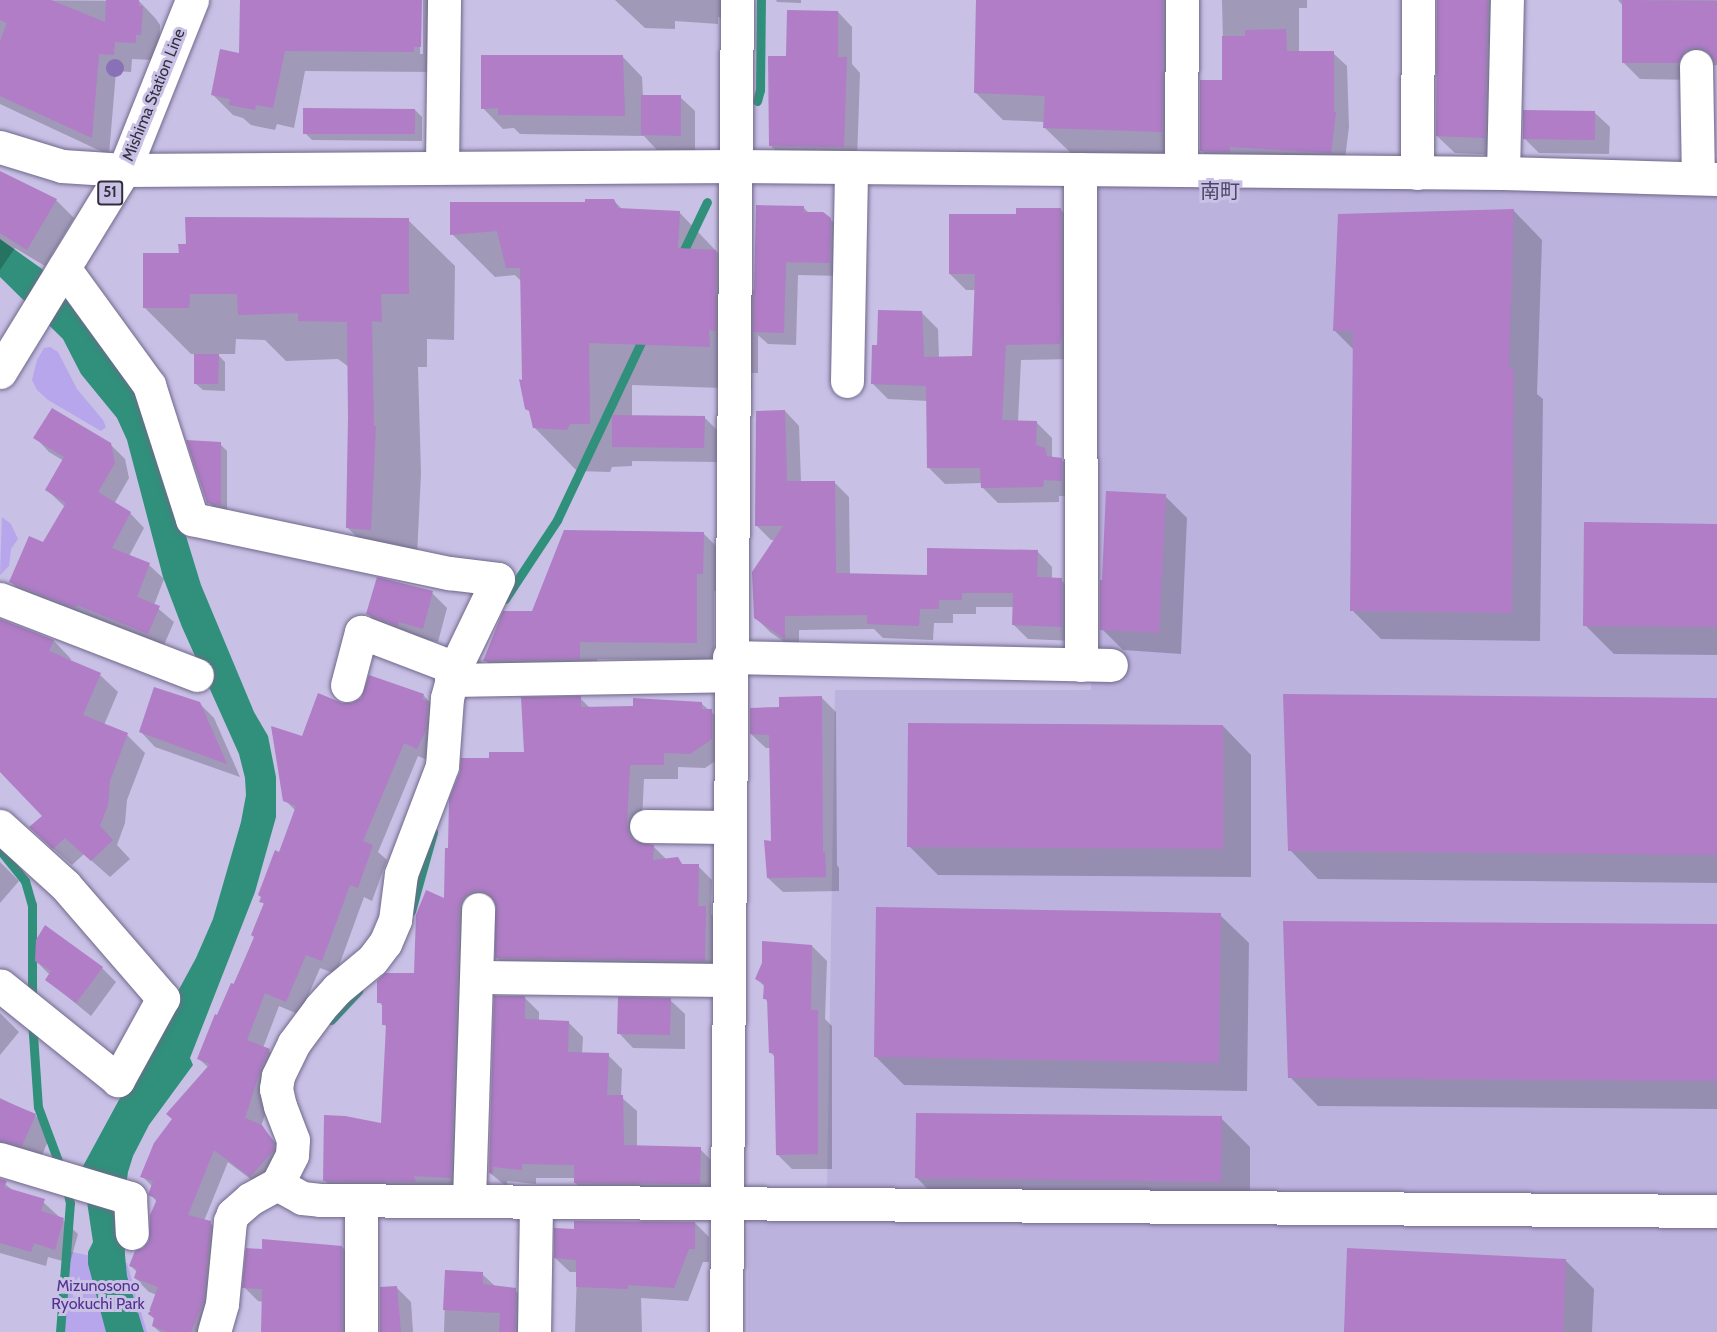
<!DOCTYPE html>
<html>
<head>
<meta charset="utf-8">
<style>
  body { margin:0 }
  #map { position:relative; width:1717px; height:1332px; overflow:hidden; background:#c8c0e5; font-family:Cabin,"Noto Sans JP",sans-serif }
  div>[style] { position:absolute }
  .built>* { inset:0; background:#bcb2de }
  .green>* { inset:0; background:#b7a6ec }
  .water>* { inset:0; background:#30907b }
  .shadow>* { inset:0; background:#0003 }
  .stream>* { height:9px; margin:-4.5px; padding:0 4.5px; transform-origin:4.5px; border-radius:4.5px; background:#30907b }
  .building>* { inset:0; background:#b07dc6 }
  .roads { filter:drop-shadow(0 0 2px #70688a) drop-shadow(0 0 2px #70688a) }
  .minor>* { height:33px; margin:-16.5px; padding:0 16.5px; transform-origin:16.5px; border-radius:16.5px; background:#fff }
  .major>* { height:33px; margin:-16.5px; padding:0 16.5px; transform-origin:16.5px; border-radius:16.5px; background:#fff }
  .trees>* { width:18px; height:18px; margin:-9px; border-radius:50%; background:#8871b6 }
  span { translate:-50% -50%; white-space:nowrap; text-align:center; line-height:1.15; -webkit-text-stroke:6px #c8c0e5; paint-order:stroke }
  .shield-label span { padding:2px 4px; background:#c8c0e5; border:2px solid; border-radius:4px; -webkit-text-stroke-width:0 }
  .shield-label { font-size:15px; color:#322f3d; font-weight:700 }
  .street-label { font-size:16px; color:#322f3d }
  .park-label { font-size:16px; color:#533190 }
  .quarter-label { font-size:20px; color:#4e4666 }
</style>
</head>
<body>
<div id="map">
  <div class="built">
    <i style="clip-path:polygon(1089px 183px,1717px 190px,1717px 1201px,833px 1191px,827px 1187px,835px 690px,1091px 690px)"></i>
    <i style="clip-path:polygon(748px 1213px,1717px 1219px,1717px 1332px,748px 1332px)"></i>
  </div>
  <div class="green">
    <i style="clip-path:polygon(50px 347px,58px 352px,77px 389px,103px 420px,106px 427px,101px 431px,48px 400px,37px 390px,32px 380px,37px 360px,44px 348px)"></i>
    <i style="clip-path:polygon(2px 517px,11px 524px,18px 539px,11px 549px,9px 566px,0 575px)"></i>
    <i style="clip-path:polygon(62px 1250px,127px 1263px,147px 1332px,58px 1332px,64px 1276px)"></i>
  </div>
  <div class="water">
    <i style="clip-path:polygon(0 239px,42px 269px,76px 301px,140px 386px,201px 585px,254px 712px,268px 736px,276px 777px,276px 817px,255px 892px,190px 1058px,193px 1065px,149px 1125px,133px 1156px,128px 1172px,124px 1200px,125px 1255px,127px 1276px,144px 1332px,106px 1332px,88px 1264px,88px 1252px,93px 1242px,82px 1168px,196px 958px,213px 919px,241px 822px,246px 795px,245px 778px,239px 754px,182px 627px,163px 577px,127px 440px,117px 418px,81px 374px,63px 339px,0 277px)"></i>
  </div>
  <div class="shadow">
    <i style="clip-path:polygon(0 0,139px 1px,156px 19px,160px 25px,159px 52px,153px 60px,132px 59px,131px 72px,116px 71px,109px 155px,0 104px)"></i>
    <i style="clip-path:polygon(241px 0,420px 0,420px 54px,423px 54px,423px 0,435px 0,434px 72px,305px 71px,294px 128px,277px 124px,275px 130px,251px 125px,243px 118px,233px 115px,213px 95px,240px 54px)"></i>
    <i style="clip-path:polygon(615px 0,725px 0,725px 18px,718px 17px,718px 24px,675px 21px,675px 29px,645px 28px)"></i>
    <i style="clip-path:polygon(776px 0,801px 0,801px 3px,777px 2px)"></i>
    <i style="clip-path:polygon(977px 0,1191px 0,1189px 159px,1073px 155px,1045px 128px,1045px 122px,1003px 120px,975px 92px)"></i>
    <i style="clip-path:polygon(1222px 0,1307px 0,1307px 8px,1299px 8px,1299px 52px,1333px 53px,1347px 66px,1349px 127px,1344px 166px,1215px 164px,1201px 151px,1224px 82px)"></i>
    <i style="clip-path:polygon(1438px 0,1504px 0,1502px 155px,1455px 153px,1437px 136px)"></i>
    <i style="clip-path:polygon(1717px 0,1717px 65px,1703px 67px,1695px 80px,1640px 79px,1623px 62px,1624px 7px,1618px 0)"></i>
    <i style="clip-path:polygon(838px 12px,852px 27px,852px 64px,860px 73px,857px 160px,784px 159px,770px 145px,788px 58px)"></i>
    <i style="clip-path:polygon(622px 56px,642px 77px,643px 96px,680px 97px,695px 111px,695px 150px,657px 150px,644px 136px,520px 134px,514px 128px,503px 129px,483px 108px)"></i>
    <i style="clip-path:polygon(415px 110px,422px 117px,422px 141px,312px 140px,305px 133px)"></i>
    <i style="clip-path:polygon(1595px 113px,1610px 127px,1609px 154px,1539px 153px,1524px 138px)"></i>
    <i style="clip-path:polygon(0 172px,56px 200px,74px 218px,45px 266px,15px 248px,0 270px)"></i>
    <i style="clip-path:polygon(613px 200px,622px 209px,679px 212px,755px 292px,803px 207px,810px 214px,830px 219px,844px 232px,843px 276px,798px 275px,796px 345px,768px 344px,758px 335px,758px 373px,751px 373px,752px 389px,632px 385px,632px 416px,704px 417px,719px 432px,718px 462px,632px 461px,632px 466px,612px 467px,610px 472px,577px 471px,534px 427px,524px 381px,522px 282px,515px 275px,495px 277px,452px 234px)"></i>
    <i style="clip-path:polygon(1061px 210px,1077px 225px,1075px 359px,1021px 360px,1018px 422px,1036px 422px,1052px 438px,1052px 457px,1061px 459px,1077px 475px,1077px 496px,1059px 496px,1059px 502px,998px 503px,982px 487px,982px 483px,945px 484px,929px 468px,928px 401px,888px 399px,872px 383px,879px 347px,922px 313px,938px 329px,939px 358px,974px 357px,976px 290px,966px 290px,950px 274px,1017px 215px)"></i>
    <i style="clip-path:polygon(1514px 211px,1542px 240px,1537px 394px,1543px 399px,1540px 641px,1381px 639px,1352px 610px,1354px 350px,1334px 330px)"></i>
    <i style="clip-path:polygon(408px 220px,455px 266px,454px 340px,427px 339px,427px 367px,418px 367px,421px 474px,416px 575px,393px 574px,347px 527px,349px 367px,338px 359px,286px 361px,265px 340px,236px 339px,235px 354px,217px 354px,225px 362px,225px 391px,203px 390px,195px 383px,196px 354px,191px 354px,145px 308px,181px 255px)"></i>
    <i style="clip-path:polygon(785px 411px,799px 426px,801px 482px,834px 482px,849px 497px,850px 575px,929px 576px,1038px 552px,1052px 567px,1052px 579px,1061px 580px,1076px 594px,1076px 641px,1028px 639px,1013px 624px,1014px 607px,976px 607px,976px 614px,953px 614px,953px 623px,934px 623px,933px 640px,883px 638px,874px 629px,799px 630px,799px 652px,770px 632px,755px 617px,775px 540px,771px 540px,756px 525px)"></i>
    <i style="clip-path:polygon(35px 437px,110px 444px,125px 459px,129px 478px,114px 504px,130px 513px,144px 528px,129px 556px,149px 565px,164px 579px,154px 605px,174px 622px,163px 647px,26px 597px,11px 582px,43px 544px,65px 507px,47px 490px,64px 461px,49px 452px)"></i>
    <i style="clip-path:polygon(220px 444px,227px 451px,227px 512px,215px 509px,208px 502px)"></i>
    <i style="clip-path:polygon(1165px 496px,1187px 518px,1181px 654px,1123px 650px,1101px 628px)"></i>
    <i style="clip-path:polygon(1717px 525px,1717px 655px,1614px 654px,1585px 625px)"></i>
    <i style="clip-path:polygon(703px 533px,721px 551px,720px 591px,714px 591px,714px 660px,597px 659px,597px 676px,503px 678px,485px 660px,533px 612px)"></i>
    <i style="clip-path:polygon(432px 593px,447px 608px,438px 642px,382px 629px,368px 614px)"></i>
    <i style="clip-path:polygon(0 621px,54px 641px,71px 659px,70px 662px,100px 675px,118px 692px,104px 725px,127px 735px,145px 753px,127px 800px,125px 823px,117px 845px,130px 859px,110px 877px,84px 854px,72px 865px,49px 845px,44px 816px,0 770px)"></i>
    <i style="clip-path:polygon(423px 695px,437px 709px,432px 762px,418px 756px,378px 852px,387px 860px,372px 901px,364px 897px,336px 974px,320px 968px,300px 1015px,279px 1006px,263px 1048px,269px 1051px,283px 1065px,261px 1126px,287px 1156px,265px 1190px,228px 1162px,204px 1221px,210px 1223px,225px 1237px,209px 1332px,160px 1332px,153px 1326px,155px 1320px,150px 1314px,157px 1295px,149px 1292px,135px 1278px,137px 1272px,131px 1266px,150px 1241px,157px 1202px,150px 1194px,153px 1187px,142px 1176px,209px 1068px,199px 1059px,255px 937px,265px 905px,261px 901px,296px 811px,285px 800px,303px 738px,341px 704px)"></i>
    <i style="clip-path:polygon(821px 697px,836px 712px,837px 865px,839px 868px,839px 891px,783px 892px,768px 878px,773px 842px,771px 748px,766px 748px,751px 734px,781px 709px)"></i>
    <i style="clip-path:polygon(580px 698px,591px 709px,634px 708px,634px 699px,702px 704px,726px 725px,726px 754px,705px 768px,678px 767px,678px 779px,644px 779px,641px 841px,642px 844px,653px 846px,667px 860px,677px 859px,684px 866px,698px 866px,712px 880px,711px 914px,720px 922px,719px 975px,511px 972px,497px 958px,496px 905px,483px 907px,465px 1192px,339px 1195px,325px 1181px,382px 1125px,387px 1028px,384px 1024px,384px 1007px,379px 1002px,415px 975px,446px 900px,450px 849px,491px 759px,526px 754px)"></i>
    <i style="clip-path:polygon(1717px 699px,1717px 883px,1318px 879px,1290px 850px)"></i>
    <i style="clip-path:polygon(199px 703px,214px 718px,240px 777px,155px 747px,141px 732px)"></i>
    <i style="clip-path:polygon(1223px 726px,1251px 755px,1251px 877px,938px 875px,909px 846px)"></i>
    <i style="clip-path:polygon(0 862px,19px 881px,0 903px)"></i>
    <i style="clip-path:polygon(1220px 915px,1249px 943px,1247px 1091px,904px 1085px,875px 1056px)"></i>
    <i style="clip-path:polygon(1717px 926px,1717px 1109px,1318px 1106px,1290px 1077px)"></i>
    <i style="clip-path:polygon(812px 946px,827px 961px,825px 1019px,832px 1026px,832px 1169px,792px 1169px,777px 1154px,776px 1058px,770px 1052px,768px 1002px,765px 999px,765px 987px,757px 979px)"></i>
    <i style="clip-path:polygon(36px 961px,102px 968px,116px 982px,91px 1016px,47px 980px,50px 975px)"></i>
    <i style="clip-path:polygon(525px 998px,539px 1012px,539px 1021px,569px 1023px,583px 1037px,582px 1054px,608px 1055px,622px 1069px,621px 1097px,637px 1111px,637px 1147px,700px 1149px,714px 1163px,714px 1198px,590px 1197px,575px 1183px,575px 1178px,536px 1178px,536px 1184px,507px 1181px,507px 1187px,490px 1173px)"></i>
    <i style="clip-path:polygon(670px 1000px,685px 1014px,685px 1049px,633px 1048px,619px 1033px)"></i>
    <i style="clip-path:polygon(0 1013px,19px 1032px,0 1055px)"></i>
    <i style="clip-path:polygon(0 1098px,35px 1115px,52px 1132px,39px 1162px,0 1151px)"></i>
    <i style="clip-path:polygon(1221px 1118px,1250px 1147px,1250px 1210px,945px 1207px,917px 1178px)"></i>
    <i style="clip-path:polygon(0 1180px,20px 1196px,43px 1202px,78px 1234px,70px 1263px,48px 1257px,46px 1266px,0 1253px)"></i>
    <i style="clip-path:polygon(695px 1223px,709px 1237px,709px 1262px,703px 1262px,688px 1301px,641px 1298px,642px 1332px,575px 1332px,577px 1272px,570px 1272px,555px 1258px,575px 1231px)"></i>
    <i style="clip-path:polygon(342px 1247px,356px 1261px,357px 1332px,263px 1332px,263px 1302px,258px 1301px,244px 1287px,263px 1250px)"></i>
    <i style="clip-path:polygon(1565px 1260px,1594px 1289px,1592px 1332px,1345px 1332px)"></i>
    <i style="clip-path:polygon(446px 1272px,482px 1274px,496px 1287px,515px 1290px,529px 1304px,529px 1332px,444px 1332px)"></i>
    <i style="clip-path:polygon(397px 1288px,411px 1302px,413px 1332px,381px 1332px)"></i>
  </div>
  <div class="stream">
    <i style="left:757px;top:101px;width:11px;rotate:-75deg"></i>
    <i style="left:760px;top:90px;width:90px;rotate:-89.4deg"></i>
    <i style="left:680px;top:258px;width:62px;rotate:-64.3deg"></i>
    <i style="left:505px;top:599px;width:95px;rotate:-56.6deg"></i>
    <i style="left:557px;top:520px;width:204px;rotate:-64.7deg"></i>
    <i style="left:0;top:850px;width:40px;rotate:51deg"></i>
    <i style="left:25px;top:881px;width:25px;rotate:74deg"></i>
    <i style="left:32px;top:905px;width:95px;rotate:90deg"></i>
    <i style="left:411px;top:911px;width:82px;rotate:-74.4deg"></i>
    <i style="left:32px;top:1020px;width:87px;rotate:86.1deg"></i>
    <i style="left:38px;top:1107px;width:66px;rotate:69.6deg"></i>
    <i style="left:331px;top:1020px;width:40px;rotate:-47deg"></i>
    <i style="left:60px;top:1332px;width:129px;rotate:-85.6deg"></i>
    <i style="left:70px;top:1203px;width:18px;rotate:-103deg"></i>
  </div>
  <div class="building">
    <i style="clip-path:polygon(0 0,51px 0,105px 22px,106px 0,139px 0,139px 6px,143px 6px,141px 35px,136px 35px,136px 43px,115px 42px,114px 55px,99px 54px,92px 138px,0 96px,0 41px,7px 23px,0 20px)"></i>
    <i style="clip-path:polygon(240px 0,422px 0,421px 47px,414px 47px,414px 52px,285px 51px,273px 108px,256px 105px,255px 110px,229px 105px,230px 99px,211px 95px,220px 49px,239px 53px)"></i>
    <i style="clip-path:polygon(976px 0,1163px 0,1162px 132px,1043px 128px,1045px 96px,974px 93px)"></i>
    <i style="clip-path:polygon(1437px 0,1488px 0,1485px 138px,1436px 136px)"></i>
    <i style="clip-path:polygon(1622px 0,1717px 1px,1717px 64px,1706px 50px,1696px 47px,1686px 50px,1678px 63px,1622px 63px)"></i>
    <i style="clip-path:polygon(787px 10px,838px 11px,838px 57px,847px 57px,844px 147px,769px 146px,768px 56px,786px 56px)"></i>
    <i style="clip-path:polygon(1286px 29px,1287px 51px,1334px 51px,1334px 112px,1336px 112px,1331px 153px,1230px 147px,1230px 152px,1200px 151px,1200px 80px,1222px 80px,1222px 36px,1245px 36px,1245px 30px)"></i>
    <i style="clip-path:polygon(481px 55px,623px 55px,625px 116px,498px 115px,498px 108px,481px 109px)"></i>
    <i style="clip-path:polygon(641px 95px,681px 95px,681px 136px,641px 135px)"></i>
    <i style="clip-path:polygon(303px 108px,415px 109px,415px 134px,303px 134px)"></i>
    <i style="clip-path:polygon(1523px 110px,1595px 111px,1595px 140px,1523px 139px)"></i>
    <i style="clip-path:polygon(0 171px,57px 199px,27px 250px,0 233px)"></i>
    <i style="clip-path:polygon(585px 199px,614px 199px,618px 208px,680px 211px,678px 248px,716px 250px,716px 331px,709px 330px,710px 347px,589px 343px,590px 424px,570px 424px,567px 430px,533px 428px,529px 411px,525px 409px,519px 379px,522px 380px,520px 268px,506px 268px,497px 231px,450px 235px,450px 202px,585px 202px)"></i>
    <i style="clip-path:polygon(756px 205px,804px 206px,804px 212px,823px 212px,831px 218px,830px 263px,786px 262px,784px 333px,753px 332px)"></i>
    <i style="clip-path:polygon(1016px 208px,1061px 208px,1062px 334px,1060px 344px,1006px 345px,1002px 420px,1037px 421px,1036px 445px,1045px 448px,1047px 456px,1062px 458px,1062px 481px,1044px 480px,1043px 487px,981px 488px,980px 468px,927px 468px,926px 386px,871px 384px,872px 345px,877px 345px,878px 310px,922px 311px,924px 357px,972px 356px,975px 274px,949px 274px,949px 214px,1016px 214px)"></i>
    <i style="clip-path:polygon(1514px 209px,1509px 369px,1514px 369px,1512px 613px,1350px 611px,1353px 331px,1333px 331px,1338px 214px)"></i>
    <i style="clip-path:polygon(185px 217px,409px 218px,409px 294px,381px 294px,382px 322px,372px 321px,374px 426px,376px 426px,371px 530px,346px 528px,348px 418px,347px 322px,298px 321px,298px 313px,238px 315px,237px 294px,190px 294px,189px 308px,143px 308px,143px 253px,179px 253px,178px 244px,186px 244px)"></i>
    <i style="clip-path:polygon(194px 354px,219px 354px,218px 384px,194px 384px)"></i>
    <i style="clip-path:polygon(52px 408px,111px 443px,115px 463px,98px 492px,131px 512px,112px 548px,150px 563px,137px 597px,160px 606px,148px 634px,77px 605px,76px 607px,70px 606px,9px 582px,29px 536px,43px 542px,66px 503px,45px 490px,64px 457px,33px 438px)"></i>
    <i style="clip-path:polygon(785px 410px,787px 481px,835px 481px,836px 573px,927px 575px,927px 548px,1038px 550px,1037px 577px,1062px 578px,1062px 627px,1012px 625px,1013px 593px,962px 593px,962px 600px,939px 600px,939px 609px,920px 609px,919px 626px,867px 624px,867px 615px,785px 616px,785px 639px,754px 618px,752px 572px,783px 526px,755px 526px,756px 411px)"></i>
    <i style="clip-path:polygon(612px 415px,705px 416px,704px 448px,612px 447px)"></i>
    <i style="clip-path:polygon(186px 440px,221px 442px,221px 506px,207px 503px)"></i>
    <i style="clip-path:polygon(1106px 491px,1166px 494px,1159px 633px,1100px 630px,1100px 580px,1102px 580px)"></i>
    <i style="clip-path:polygon(1584px 522px,1717px 524px,1717px 627px,1583px 626px)"></i>
    <i style="clip-path:polygon(564px 530px,704px 532px,703px 574px,697px 574px,697px 643px,580px 642px,580px 659px,483px 661px,503px 611px,532px 611px)"></i>
    <i style="clip-path:polygon(377px 577px,433px 591px,423px 629px,399px 622px,398px 626px,366px 614px)"></i>
    <i style="clip-path:polygon(0 619px,54px 640px,49px 651px,101px 673px,83px 715px,128px 733px,110px 781px,108px 805px,100px 826px,113px 840px,91px 861px,65px 838px,53px 849px,29px 827px,42px 816px,0 772px)"></i>
    <i style="clip-path:polygon(369px 675px,424px 694px,422px 699px,428px 701px,426px 730px,417px 749px,404px 743px,363px 841px,373px 845px,358px 888px,350px 885px,322px 961px,306px 955px,286px 1002px,265px 993px,247px 1040px,270px 1049px,261px 1068px,245px 1118px,262px 1125px,273px 1141px,274px 1150px,250px 1177px,214px 1150px,188px 1215px,211px 1221px,204px 1300px,191px 1332px,167px 1332px,152px 1326px,154px 1318px,148px 1314px,158px 1287px,134px 1278px,137px 1269px,129px 1266px,135px 1251px,143px 1248px,149px 1241px,150px 1215px,157px 1199px,148px 1195px,153px 1181px,140px 1177px,154px 1143px,172px 1119px,166px 1114px,210px 1064px,197px 1059px,215px 1014px,217px 1015px,231px 983px,234px 984px,254px 937px,251px 935px,264px 903px,259px 902px,261px 897px,258px 895px,275px 850px,279px 852px,296px 806px,283px 801px,271px 726px,302px 736px,318px 693px,342px 703px,352px 703px,361px 698px)"></i>
    <i style="clip-path:polygon(154px 687px,200px 702px,227px 764px,139px 732px)"></i>
    <i style="clip-path:polygon(1283px 694px,1717px 698px,1717px 855px,1288px 851px)"></i>
    <i style="clip-path:polygon(581px 696px,581px 707px,633px 706px,633px 698px,702px 702px,702px 709px,712px 709px,712px 739px,690px 754px,664px 753px,664px 765px,630px 765px,627px 825px,629px 836px,636px 842px,654px 845px,653px 860px,678px 857px,682px 864px,699px 864px,698px 906px,706px 906px,705px 961px,495px 958px,495px 901px,487px 893px,478px 890px,469px 893px,462px 900px,459px 908px,451px 1178px,414px 1176px,416px 1182px,323px 1181px,324px 1115px,345px 1116px,381px 1123px,386px 1025px,382px 1025px,382px 1003px,377px 1003px,377px 981px,385px 973px,414px 973px,416px 915px,426px 890px,444px 898px,445px 848px,448px 848px,449px 799px,460px 772px,461px 758px,489px 758px,489px 752px,524px 752px,521px 697px)"></i>
    <i style="clip-path:polygon(822px 696px,823px 852px,825px 852px,826px 877px,767px 878px,764px 840px,771px 841px,769px 735px,750px 734px,750px 708px,779px 707px,779px 697px)"></i>
    <i style="clip-path:polygon(908px 723px,1223px 725px,1223px 849px,907px 847px)"></i>
    <i style="clip-path:polygon(876px 907px,1221px 913px,1219px 1063px,874px 1057px)"></i>
    <i style="clip-path:polygon(1283px 921px,1717px 924px,1717px 1081px,1288px 1078px)"></i>
    <i style="clip-path:polygon(45px 925px,103px 967px,76px 1003px,45px 980px,51px 971px,35px 961px,36px 940px)"></i>
    <i style="clip-path:polygon(762px 941px,812px 945px,811px 1010px,818px 1010px,818px 1154px,776px 1155px,774px 1053px,769px 1053px,767px 999px,763px 999px,764px 984px,755px 979px,762px 963px)"></i>
    <i style="clip-path:polygon(494px 996px,525px 996px,525px 1019px,569px 1021px,568px 1052px,609px 1053px,607px 1095px,623px 1095px,624px 1145px,701px 1147px,700px 1184px,574px 1183px,574px 1165px,522px 1164px,522px 1170px,493px 1167px,493px 1174px,489px 1173px)"></i>
    <i style="clip-path:polygon(618px 997px,671px 998px,670px 1035px,617px 1034px)"></i>
    <i style="clip-path:polygon(0 1099px,36px 1114px,22px 1146px,0 1141px)"></i>
    <i style="clip-path:polygon(916px 1113px,1222px 1116px,1221px 1182px,915px 1178px)"></i>
    <i style="clip-path:polygon(0 1179px,7px 1181px,4px 1187px,45px 1199px,41px 1211px,64px 1218px,55px 1250px,34px 1243px,31px 1252px,0 1243px)"></i>
    <i style="clip-path:polygon(574px 1221px,695px 1222px,695px 1249px,689px 1249px,674px 1288px,628px 1285px,628px 1289px,576px 1287px,576px 1260px,554px 1258px,554px 1228px,574px 1229px)"></i>
    <i style="clip-path:polygon(262px 1239px,342px 1246px,342px 1332px,261px 1332px,262px 1289px,242px 1288px,246px 1248px,262px 1249px)"></i>
    <i style="clip-path:polygon(1347px 1248px,1566px 1259px,1563px 1332px,1344px 1332px)"></i>
    <i style="clip-path:polygon(445px 1270px,483px 1272px,483px 1284px,516px 1288px,515px 1332px,499px 1332px,500px 1313px,443px 1310px)"></i>
    <i style="clip-path:polygon(397px 1286px,401px 1332px,380px 1332px,380px 1287px)"></i>
  </div>
  <div class="roads">
    <div class="minor">
      <i style="left:1696px;top:66px;width:112px;rotate:89deg"></i>
      <i style="left:0;top:147px;width:65px;rotate:17deg"></i>
      <i style="left:62px;top:166px;width:62px;rotate:3.7deg"></i>
      <i style="left:124px;top:170px;width:612px;rotate:-0.37deg"></i>
      <i style="left:736px;top:166px;width:767px;rotate:0.52deg"></i>
      <i style="left:1503px;top:173px;width:214px;rotate:1.6deg"></i>
      <i style="left:442px;top:167px;width:167px;rotate:-89.3deg"></i>
      <i style="left:1080px;top:169px;width:496px;rotate:89.9deg"></i>
      <i style="left:1181px;top:170px;width:170px;rotate:-89.7deg"></i>
      <i style="left:1417px;top:173px;width:173px;rotate:-89.7deg"></i>
      <i style="left:1503px;top:173px;width:173px;rotate:-88.7deg"></i>
      <i style="left:64px;top:268px;width:145px;rotate:54deg"></i>
      <i style="left:149px;top:385px;width:141px;rotate:72.2deg"></i>
      <i style="left:192px;top:519px;width:263px;rotate:11.9deg"></i>
      <i style="left:449px;top:573px;width:49px;rotate:7deg"></i>
      <i style="left:498px;top:579px;width:99px;rotate:115.8deg"></i>
      <i style="left:455px;top:668px;width:31px;rotate:105deg"></i>
      <i style="left:447px;top:698px;width:68px;rotate:94.2deg"></i>
      <i style="left:442px;top:766px;width:116px;rotate:110.8deg"></i>
      <i style="left:401px;top:874px;width:46px;rotate:97.4deg"></i>
      <i style="left:395px;top:920px;width:25px;rotate:113deg"></i>
      <i style="left:385px;top:943px;width:21px;rotate:127deg"></i>
      <i style="left:372px;top:960px;width:45px;rotate:140.4deg"></i>
      <i style="left:337px;top:989px;width:25px;rotate:132deg"></i>
      <i style="left:320px;top:1008px;width:44px;rotate:126.6deg"></i>
      <i style="left:294px;top:1043px;width:37px;rotate:116deg"></i>
      <i style="left:278px;top:1076px;width:13px;rotate:99deg"></i>
      <i style="left:276px;top:1089px;width:17px;rotate:77deg"></i>
      <i style="left:280px;top:1106px;width:36px;rotate:69deg"></i>
      <i style="left:293px;top:1140px;width:15px;rotate:94deg"></i>
      <i style="left:292px;top:1155px;width:33px;rotate:117deg"></i>
      <i style="left:277px;top:1184px;width:31px;rotate:151deg"></i>
      <i style="left:250px;top:1199px;width:23px;rotate:139deg"></i>
      <i style="left:233px;top:1214px;width:8px;rotate:113deg"></i>
      <i style="left:230px;top:1221px;width:83px;rotate:95.5deg"></i>
      <i style="left:222px;top:1304px;width:29px;rotate:106deg"></i>
      <i style="left:847px;top:381px;width:214px;rotate:-88.9deg"></i>
      <i style="left:0;top:599px;width:211px;rotate:21.1deg"></i>
      <i style="left:729px;top:657px;width:382px;rotate:1.2deg"></i>
      <i style="left:451px;top:680px;width:278px;rotate:-1deg"></i>
      <i style="left:347px;top:685px;width:55px;rotate:-75.2deg"></i>
      <i style="left:361px;top:632px;width:101px;rotate:21deg"></i>
      <i style="left:0;top:826px;width:88px;rotate:42.2deg"></i>
      <i style="left:65px;top:885px;width:150px;rotate:49.1deg"></i>
      <i style="left:163px;top:998px;width:94px;rotate:118.8deg"></i>
      <i style="left:118px;top:1080px;width:151px;rotate:-141.2deg"></i>
      <i style="left:646px;top:826px;width:83px;rotate:0.7deg"></i>
      <i style="left:478px;top:977px;width:250px;rotate:0.7deg"></i>
      <i style="left:0;top:1159px;width:136px;rotate:16.7deg"></i>
      <i style="left:130px;top:1198px;width:35px;rotate:87deg"></i>
      <i style="left:277px;top:1184px;width:29px;rotate:29deg"></i>
      <i style="left:302px;top:1198px;width:18px;rotate:6deg"></i>
      <i style="left:320px;top:1200px;width:1397px;rotate:0.45deg"></i>
      <i style="left:469px;top:1200px;width:291px;rotate:-88.2deg"></i>
      <i style="left:361px;top:1332px;width:132px;rotate:-90deg"></i>
      <i style="left:534px;top:1332px;width:130px;rotate:-89.1deg"></i>
      <i style="left:726px;top:1332px;width:1332px;rotate:-89.53deg"></i>
    </div>
    <div class="major">
      <i style="left:0;top:372px;width:237px;rotate:-58.5deg"></i>
      <i style="left:124px;top:170px;width:183px;rotate:-68.2deg"></i>
    </div>
  </div>
  <div class="trees">
    <i style="left:115px;top:68px"></i>
  </div>
  <div class="shield-label">
    <span style="left:110px;top:193px">51</span>
  </div>
  <div class="street-label">
    <span style="left:154px;top:95px;rotate:-68deg">Mishima Station Line</span>
  </div>
  <div class="park-label">
    <span style="left:98px;top:1295px">Mizunosono<br>Ryokuchi Park</span>
  </div>
  <div class="quarter-label">
    <span style="left:1220px;top:191px">南町</span>
  </div>
</div>
</body>
</html>
